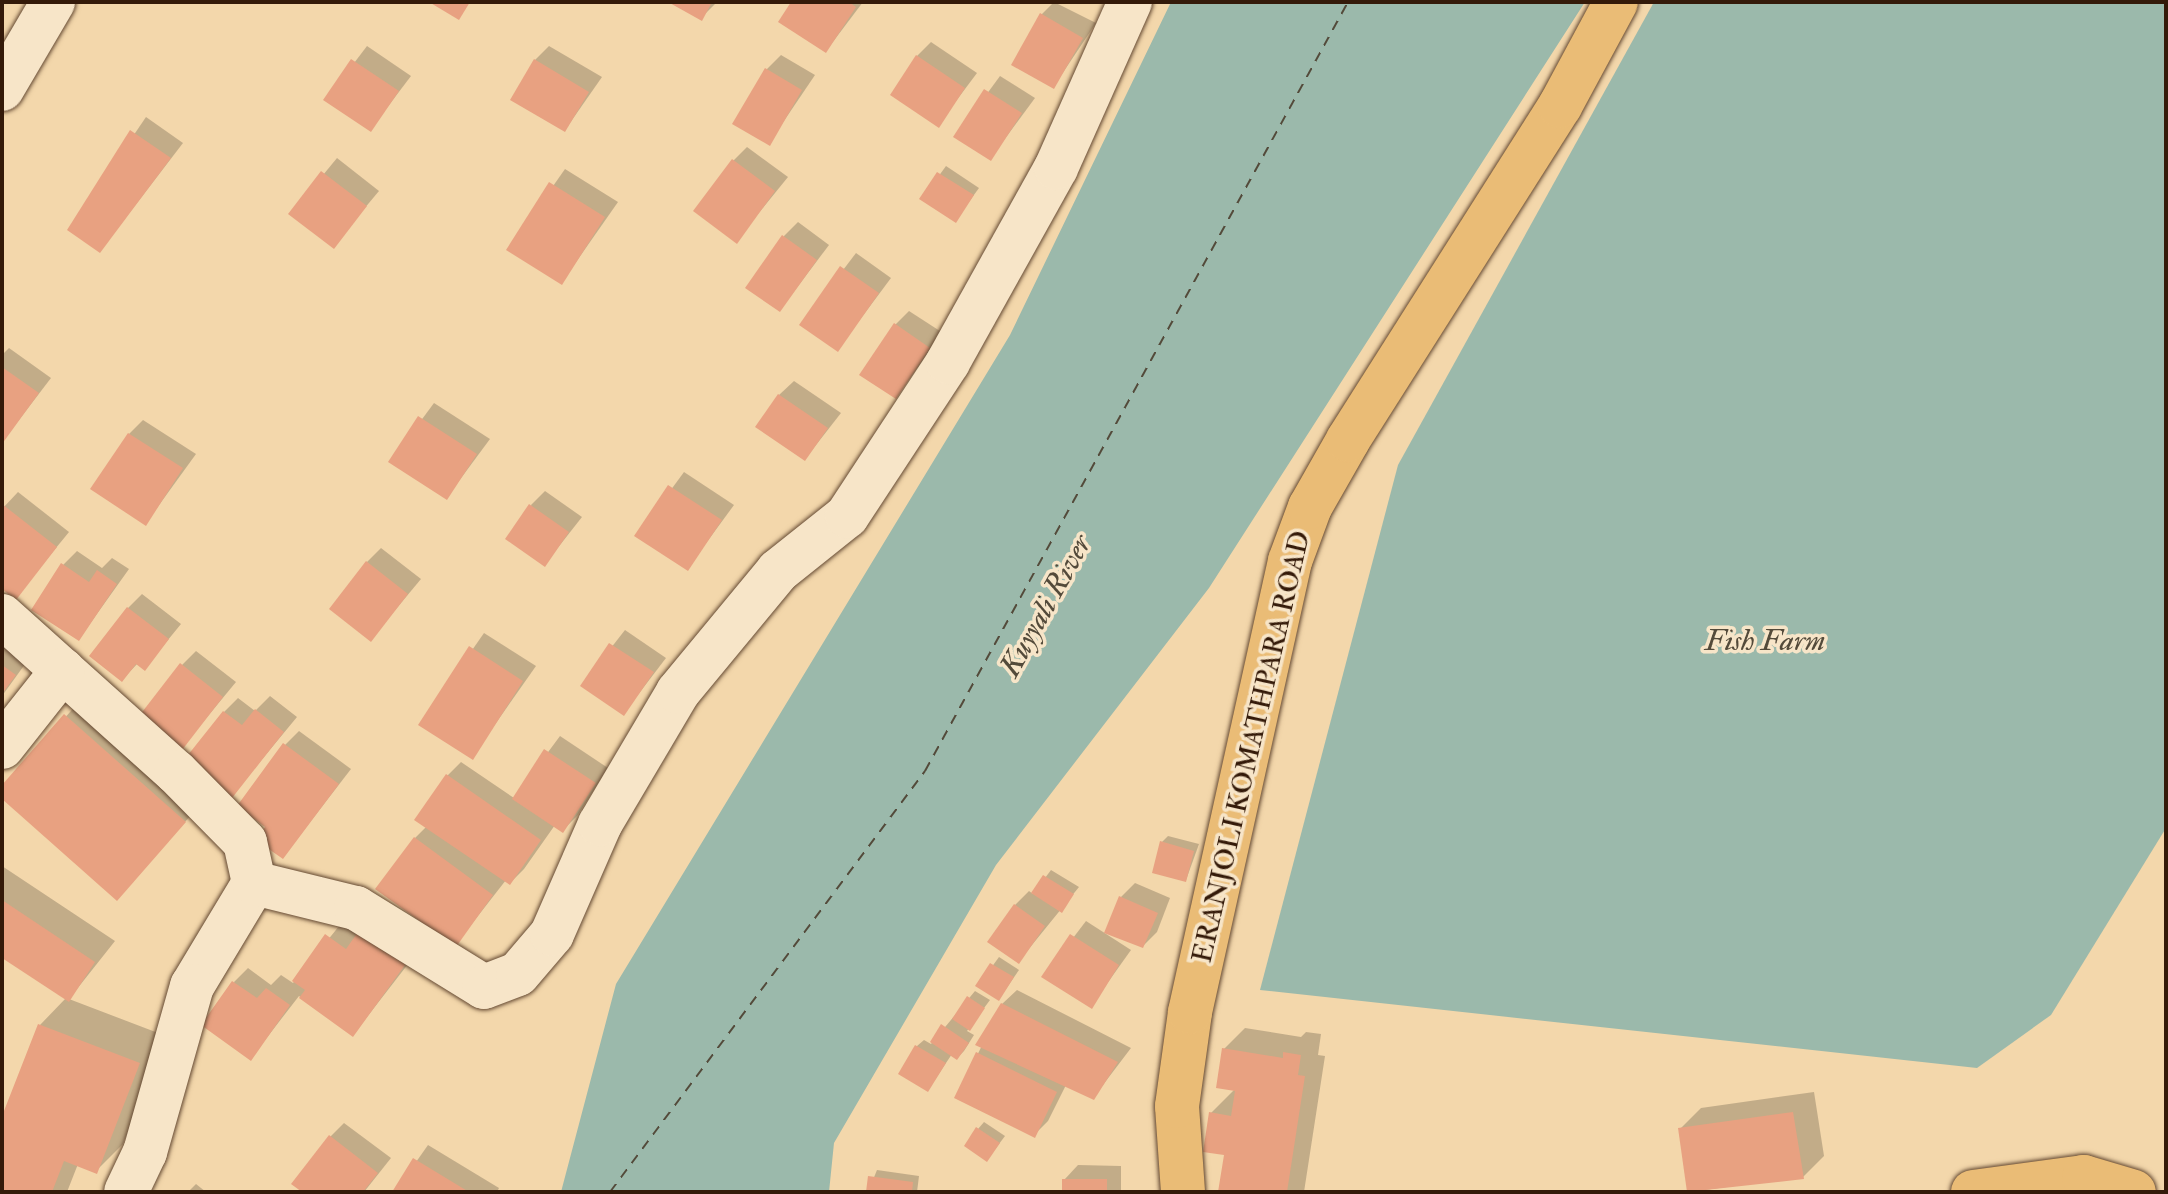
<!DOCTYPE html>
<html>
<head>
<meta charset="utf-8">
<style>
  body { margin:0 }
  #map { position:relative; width:2168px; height:1194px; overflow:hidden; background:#f3d7ab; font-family:"IM FELL Double Pica",serif }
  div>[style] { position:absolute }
  .water>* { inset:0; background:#9bb9ab }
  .shadow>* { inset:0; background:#0003 }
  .ferry>* { height:2px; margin-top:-1px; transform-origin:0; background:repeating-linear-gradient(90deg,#534a3a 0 10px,transparent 0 18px) }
  .building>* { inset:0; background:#e8a181 }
  .roads { filter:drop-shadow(0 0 2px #644932) drop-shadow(0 0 2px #644932) }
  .minor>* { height:44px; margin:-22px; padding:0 22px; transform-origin:22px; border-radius:22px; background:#f7e5c8 }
  .major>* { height:44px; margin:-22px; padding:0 22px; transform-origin:22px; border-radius:22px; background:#eabc76 }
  span { translate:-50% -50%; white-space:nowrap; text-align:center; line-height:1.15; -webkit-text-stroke:7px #f7e5c8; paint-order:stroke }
  .street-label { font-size:28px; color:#341a09 }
  .water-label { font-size:30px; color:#534a3a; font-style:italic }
  .frame { position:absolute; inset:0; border:4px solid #341a09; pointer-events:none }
</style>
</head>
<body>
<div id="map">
  <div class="water">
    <i style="clip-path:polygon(1171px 2px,1585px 2px,1209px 588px,996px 865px,834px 1143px,829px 1192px,561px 1192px,616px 984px,1010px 335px)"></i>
    <i style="clip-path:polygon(1654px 2px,2166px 2px,2166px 828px,2051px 1015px,1977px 1068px,1260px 990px,1398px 465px)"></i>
  </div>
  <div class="shadow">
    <i style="clip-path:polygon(672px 2px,717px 2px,701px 18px)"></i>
    <i style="clip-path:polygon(794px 2px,863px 2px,826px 51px)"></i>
    <i style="clip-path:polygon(1054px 2px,1096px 23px,1054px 86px,1041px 15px)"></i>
    <i style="clip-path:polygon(931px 42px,977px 73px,938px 125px,917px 56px)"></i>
    <i style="clip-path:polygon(367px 46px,411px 76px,370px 130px,326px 100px)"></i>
    <i style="clip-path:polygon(549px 46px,602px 77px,565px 130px,535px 60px)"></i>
    <i style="clip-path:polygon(781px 55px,815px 75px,769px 143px,767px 69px)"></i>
    <i style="clip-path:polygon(1000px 76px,1035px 98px,990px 159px,956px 136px)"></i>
    <i style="clip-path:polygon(146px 117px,183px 143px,100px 251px,70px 229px)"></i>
    <i style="clip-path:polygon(747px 147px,788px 177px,736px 241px,733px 161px)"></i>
    <i style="clip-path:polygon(337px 158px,379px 191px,333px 246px,291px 214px)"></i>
    <i style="clip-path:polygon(946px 166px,979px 188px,955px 221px,922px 199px)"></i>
    <i style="clip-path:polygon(565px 169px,618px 202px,562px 282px,509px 249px)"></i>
    <i style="clip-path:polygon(798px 222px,829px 245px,780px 310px,784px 236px)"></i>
    <i style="clip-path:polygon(856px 253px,891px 278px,838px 349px,802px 324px)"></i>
    <i style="clip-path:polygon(909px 311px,943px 333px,896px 397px,895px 325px)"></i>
    <i style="clip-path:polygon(9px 348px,51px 378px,2px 442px,2px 355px)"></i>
    <i style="clip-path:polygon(794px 381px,841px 413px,805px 459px,779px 395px)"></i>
    <i style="clip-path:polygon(434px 403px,490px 439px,447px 497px,391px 461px)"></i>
    <i style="clip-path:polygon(143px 420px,196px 454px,146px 523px,129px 434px)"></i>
    <i style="clip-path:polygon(684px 472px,734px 505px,687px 569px,637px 536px)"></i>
    <i style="clip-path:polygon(545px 491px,582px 517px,545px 564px,531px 505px)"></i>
    <i style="clip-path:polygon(18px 492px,69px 532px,16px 597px,2px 586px,2px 509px)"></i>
    <i style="clip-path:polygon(381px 548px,421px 579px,371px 639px,367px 562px)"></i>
    <i style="clip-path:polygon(77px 551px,102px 568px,112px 558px,129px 569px,79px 639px,63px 565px)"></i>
    <i style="clip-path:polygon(142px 594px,181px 624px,145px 668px,138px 663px,122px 680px,128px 608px)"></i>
    <i style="clip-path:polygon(625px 630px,666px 658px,624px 713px,582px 685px)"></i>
    <i style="clip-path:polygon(484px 633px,536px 666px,472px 757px,420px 725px)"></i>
    <i style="clip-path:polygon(2px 641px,28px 660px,2px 696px)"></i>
    <i style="clip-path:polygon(196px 651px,236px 682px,179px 751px,182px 665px)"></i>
    <i style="clip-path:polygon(270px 696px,297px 717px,225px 804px,224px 712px,238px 698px,255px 711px)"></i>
    <i style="clip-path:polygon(79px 702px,198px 807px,131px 884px,2px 796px,2px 788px)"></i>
    <i style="clip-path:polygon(299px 731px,351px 769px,283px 857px,268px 827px,285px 745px)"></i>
    <i style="clip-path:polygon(560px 736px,608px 768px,577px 816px,563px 830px,555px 825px,524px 869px,510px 883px,506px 880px,456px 944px,415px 838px,427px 826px,447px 776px,461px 762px,514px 798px)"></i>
    <i style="clip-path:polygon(1168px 836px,1199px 844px,1186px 880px,1162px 842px)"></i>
    <i style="clip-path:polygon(2px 866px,115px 941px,69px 999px,166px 1036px,123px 1144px,96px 1171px,78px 1164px,67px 1192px,2px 1192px,2px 1122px,40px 1025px,66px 998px,2px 955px)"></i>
    <i style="clip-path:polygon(1051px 870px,1079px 887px,1019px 961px,1015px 905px,1029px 891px,1033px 894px)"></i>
    <i style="clip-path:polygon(1135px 883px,1170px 898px,1157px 932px,1143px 946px,1121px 897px)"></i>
    <i style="clip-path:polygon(348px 915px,429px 937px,353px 1035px,299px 996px,251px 1058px,234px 982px,248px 968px,271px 985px,281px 975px,293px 983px)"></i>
    <i style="clip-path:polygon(1086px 921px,1131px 950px,1091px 1006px,1044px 976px)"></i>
    <i style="clip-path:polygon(999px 957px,1019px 970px,999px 999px,978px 986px)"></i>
    <i style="clip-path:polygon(1017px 990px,1131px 1048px,1093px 1098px,1066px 1085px,1048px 1121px,1034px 1135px,957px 1097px,1002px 1004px)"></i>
    <i style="clip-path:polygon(975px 991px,990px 1000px,967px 1031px,974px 1035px,964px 1051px,957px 1058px,952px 1054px,928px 1090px,901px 1073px,917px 1046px,924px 1040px,931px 1044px)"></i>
    <i style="clip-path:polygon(1245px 1028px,1301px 1037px,1306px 1032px,1321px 1034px,1318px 1055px,1325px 1056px,1304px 1192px,1220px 1192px,1226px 1154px,1211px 1113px,1235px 1089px,1224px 1049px)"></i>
    <i style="clip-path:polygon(1814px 1092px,1824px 1156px,1803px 1177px,1689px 1192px,1680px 1129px,1701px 1108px)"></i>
    <i style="clip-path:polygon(984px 1122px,1005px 1136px,993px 1152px,978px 1129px)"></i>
    <i style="clip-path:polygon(344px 1123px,391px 1158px,364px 1192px,305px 1192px,330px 1137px)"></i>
    <i style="clip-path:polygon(428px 1145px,499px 1188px,497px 1192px,395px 1192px)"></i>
    <i style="clip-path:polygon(1078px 1165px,1121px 1166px,1121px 1192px,1064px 1192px,1064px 1180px)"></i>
    <i style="clip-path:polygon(877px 1170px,919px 1176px,917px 1192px,868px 1192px)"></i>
    <i style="clip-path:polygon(196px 1184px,206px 1192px,188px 1192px)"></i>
  </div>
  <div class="ferry">
    <i style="left:610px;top:1192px;width:526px;rotate:-53.2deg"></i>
    <i style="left:925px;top:771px;width:878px;rotate:-61.19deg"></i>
  </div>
  <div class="building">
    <i style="clip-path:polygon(429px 2px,470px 2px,459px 20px)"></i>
    <i style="clip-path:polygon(668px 2px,712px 2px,702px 21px)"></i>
    <i style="clip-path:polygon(791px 2px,849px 2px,856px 7px,826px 53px,778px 22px)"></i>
    <i style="clip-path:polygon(1040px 13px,1083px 38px,1054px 89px,1011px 65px)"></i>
    <i style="clip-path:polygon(916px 55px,965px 88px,939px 128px,890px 95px)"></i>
    <i style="clip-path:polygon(351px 59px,399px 91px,371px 132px,323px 100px)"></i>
    <i style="clip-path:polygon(534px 59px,589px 92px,565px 132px,510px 100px)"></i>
    <i style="clip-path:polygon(765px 68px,802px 90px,770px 146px,732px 124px)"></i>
    <i style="clip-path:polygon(984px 89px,1022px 113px,991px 161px,953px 137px)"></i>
    <i style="clip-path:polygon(130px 130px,171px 158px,100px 253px,67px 230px)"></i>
    <i style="clip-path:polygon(732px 159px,775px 191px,737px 244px,693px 211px)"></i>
    <i style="clip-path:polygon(321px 171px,367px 206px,334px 249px,288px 214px)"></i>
    <i style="clip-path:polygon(937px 172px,974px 195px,956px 223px,919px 199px)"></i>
    <i style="clip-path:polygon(549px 182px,605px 217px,562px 285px,506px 250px)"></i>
    <i style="clip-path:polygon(782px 235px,817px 260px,780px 312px,745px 288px)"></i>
    <i style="clip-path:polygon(840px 266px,879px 293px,838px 352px,799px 325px)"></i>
    <i style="clip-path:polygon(894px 323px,930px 348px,896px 399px,859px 375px)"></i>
    <i style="clip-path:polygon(2px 367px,39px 393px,2px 444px)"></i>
    <i style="clip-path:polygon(778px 394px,828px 428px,805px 461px,755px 427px)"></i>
    <i style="clip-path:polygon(418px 416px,477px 454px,447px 500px,388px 462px)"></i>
    <i style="clip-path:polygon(128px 433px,183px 468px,146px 526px,90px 489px)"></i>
    <i style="clip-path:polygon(668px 485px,722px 520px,688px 571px,634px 536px)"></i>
    <i style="clip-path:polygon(2px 504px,57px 547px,16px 600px,2px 589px)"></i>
    <i style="clip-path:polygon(529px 504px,569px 532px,545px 567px,505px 539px)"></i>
    <i style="clip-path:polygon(366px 561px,408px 594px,371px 642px,329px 609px)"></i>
    <i style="clip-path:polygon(61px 563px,89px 582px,97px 570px,117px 584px,79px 641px,31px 610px)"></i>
    <i style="clip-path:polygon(127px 607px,169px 639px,145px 671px,136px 664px,122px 682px,89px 656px)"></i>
    <i style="clip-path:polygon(609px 643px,654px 672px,624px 716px,580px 686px)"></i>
    <i style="clip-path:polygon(469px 646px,523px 681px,473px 760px,418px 725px)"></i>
    <i style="clip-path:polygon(180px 663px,223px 697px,179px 754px,136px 720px)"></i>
    <i style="clip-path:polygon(2px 665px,16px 675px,2px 694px)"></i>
    <i style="clip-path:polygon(255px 709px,284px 732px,225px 807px,184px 760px,223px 711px,242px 725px)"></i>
    <i style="clip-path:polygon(64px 714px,186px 822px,117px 901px,2px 799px,2px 785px)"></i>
    <i style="clip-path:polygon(283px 743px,339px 784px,283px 859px,256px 840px,265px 827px,237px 806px)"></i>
    <i style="clip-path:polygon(544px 749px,596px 783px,563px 833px,512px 799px)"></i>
    <i style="clip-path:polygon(446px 774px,541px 840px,510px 885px,414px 820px)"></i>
    <i style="clip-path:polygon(414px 837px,493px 895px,456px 947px,375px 889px)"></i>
    <i style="clip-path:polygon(1160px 841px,1194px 851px,1186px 882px,1152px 873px)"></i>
    <i style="clip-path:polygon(1043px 875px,1074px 894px,1062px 913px,1031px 893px)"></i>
    <i style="clip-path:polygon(1119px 896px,1158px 913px,1143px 948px,1104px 933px)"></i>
    <i style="clip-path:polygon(2px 900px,95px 962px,69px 1002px,2px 958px)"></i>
    <i style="clip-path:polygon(1014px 904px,1045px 926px,1019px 964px,987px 942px)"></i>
    <i style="clip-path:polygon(363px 925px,410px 958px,353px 1037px,299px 998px,305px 990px,292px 981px,325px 934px,346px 949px)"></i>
    <i style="clip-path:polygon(1070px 934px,1119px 965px,1092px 1009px,1041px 977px)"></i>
    <i style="clip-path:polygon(990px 963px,1014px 977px,999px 1001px,975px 986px)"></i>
    <i style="clip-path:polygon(232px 981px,257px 998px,266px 988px,290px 1005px,251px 1061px,201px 1025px)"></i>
    <i style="clip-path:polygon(967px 996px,985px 1008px,970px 1031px,952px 1019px)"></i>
    <i style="clip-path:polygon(1001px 1003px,1118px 1062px,1094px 1100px,975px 1045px)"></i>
    <i style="clip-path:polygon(38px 1024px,140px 1063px,97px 1174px,64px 1161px,52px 1192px,2px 1192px,2px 1116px)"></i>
    <i style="clip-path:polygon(941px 1024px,969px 1043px,957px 1060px,930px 1042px)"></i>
    <i style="clip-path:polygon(915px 1045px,946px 1063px,928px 1092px,898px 1074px)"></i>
    <i style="clip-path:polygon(1222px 1048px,1283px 1058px,1283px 1052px,1301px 1055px,1298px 1075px,1305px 1076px,1287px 1192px,1218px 1192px,1224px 1155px,1203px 1152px,1209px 1112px,1231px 1116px,1235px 1091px,1216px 1088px)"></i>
    <i style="clip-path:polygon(976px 1052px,1057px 1092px,1035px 1138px,954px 1098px)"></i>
    <i style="clip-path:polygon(1793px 1112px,1804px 1179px,1687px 1192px,1678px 1128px)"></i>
    <i style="clip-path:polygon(976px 1127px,1000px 1143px,987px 1162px,964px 1146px)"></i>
    <i style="clip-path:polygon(329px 1135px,378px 1173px,363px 1192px,302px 1192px,291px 1184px)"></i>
    <i style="clip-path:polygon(413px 1158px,469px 1192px,392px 1192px)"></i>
    <i style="clip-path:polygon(868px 1176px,913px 1182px,912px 1192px,866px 1192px)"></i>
    <i style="clip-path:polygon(1062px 1179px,1107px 1179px,1107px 1192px,1062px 1192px)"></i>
  </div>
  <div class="roads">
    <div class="minor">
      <i style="left:2px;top:89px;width:101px;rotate:-59.6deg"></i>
      <i style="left:2px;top:616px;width:234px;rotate:41.9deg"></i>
      <i style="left:176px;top:772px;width:98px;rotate:45.4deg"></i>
      <i style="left:245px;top:842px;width:42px;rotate:77.6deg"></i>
      <i style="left:254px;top:883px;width:120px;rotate:121deg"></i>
      <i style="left:192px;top:986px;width:173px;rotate:105.8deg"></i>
      <i style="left:145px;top:1152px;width:44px;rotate:115.4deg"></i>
      <i style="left:2px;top:747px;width:98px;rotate:-51.6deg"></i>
      <i style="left:254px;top:883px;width:105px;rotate:13.8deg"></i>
      <i style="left:356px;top:908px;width:150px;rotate:31.7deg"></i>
      <i style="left:484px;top:987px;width:36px;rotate:-21deg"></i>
      <i style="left:518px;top:974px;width:52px;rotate:-49.6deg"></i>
      <i style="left:552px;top:934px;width:120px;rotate:-66.4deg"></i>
      <i style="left:600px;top:824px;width:153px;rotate:-59.4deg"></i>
      <i style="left:678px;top:692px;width:157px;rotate:-50.4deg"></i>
      <i style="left:778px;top:571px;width:88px;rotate:-38.6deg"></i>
      <i style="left:847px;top:516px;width:184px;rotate:-56.7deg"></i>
      <i style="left:948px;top:362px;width:222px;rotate:-60.9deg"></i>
      <i style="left:1056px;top:168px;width:182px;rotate:-66deg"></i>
    </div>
    <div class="major">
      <i style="left:1183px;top:1192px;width:86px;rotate:-94deg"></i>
      <i style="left:1177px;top:1106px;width:95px;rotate:-82.1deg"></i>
      <i style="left:1190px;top:1012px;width:462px;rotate:-77.5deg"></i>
      <i style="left:1290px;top:561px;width:58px;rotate:-69.7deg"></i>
      <i style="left:1310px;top:507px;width:77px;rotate:-60.4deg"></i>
      <i style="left:1348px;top:440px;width:396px;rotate:-57.6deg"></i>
      <i style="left:1560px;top:106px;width:118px;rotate:-61.7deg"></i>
      <i style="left:1973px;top:1192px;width:112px;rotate:-7.7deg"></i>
      <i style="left:2084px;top:1177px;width:52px;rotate:16.7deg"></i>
    </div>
  </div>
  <div class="street-label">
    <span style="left:1252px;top:747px;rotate:-77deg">ERANJOLI KOMATHPARA ROAD</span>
  </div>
  <div class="water-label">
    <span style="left:1046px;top:606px;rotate:-61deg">Kuyyali River</span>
    <span style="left:1765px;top:641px">Fish Farm</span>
  </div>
  <div class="frame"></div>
</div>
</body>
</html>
